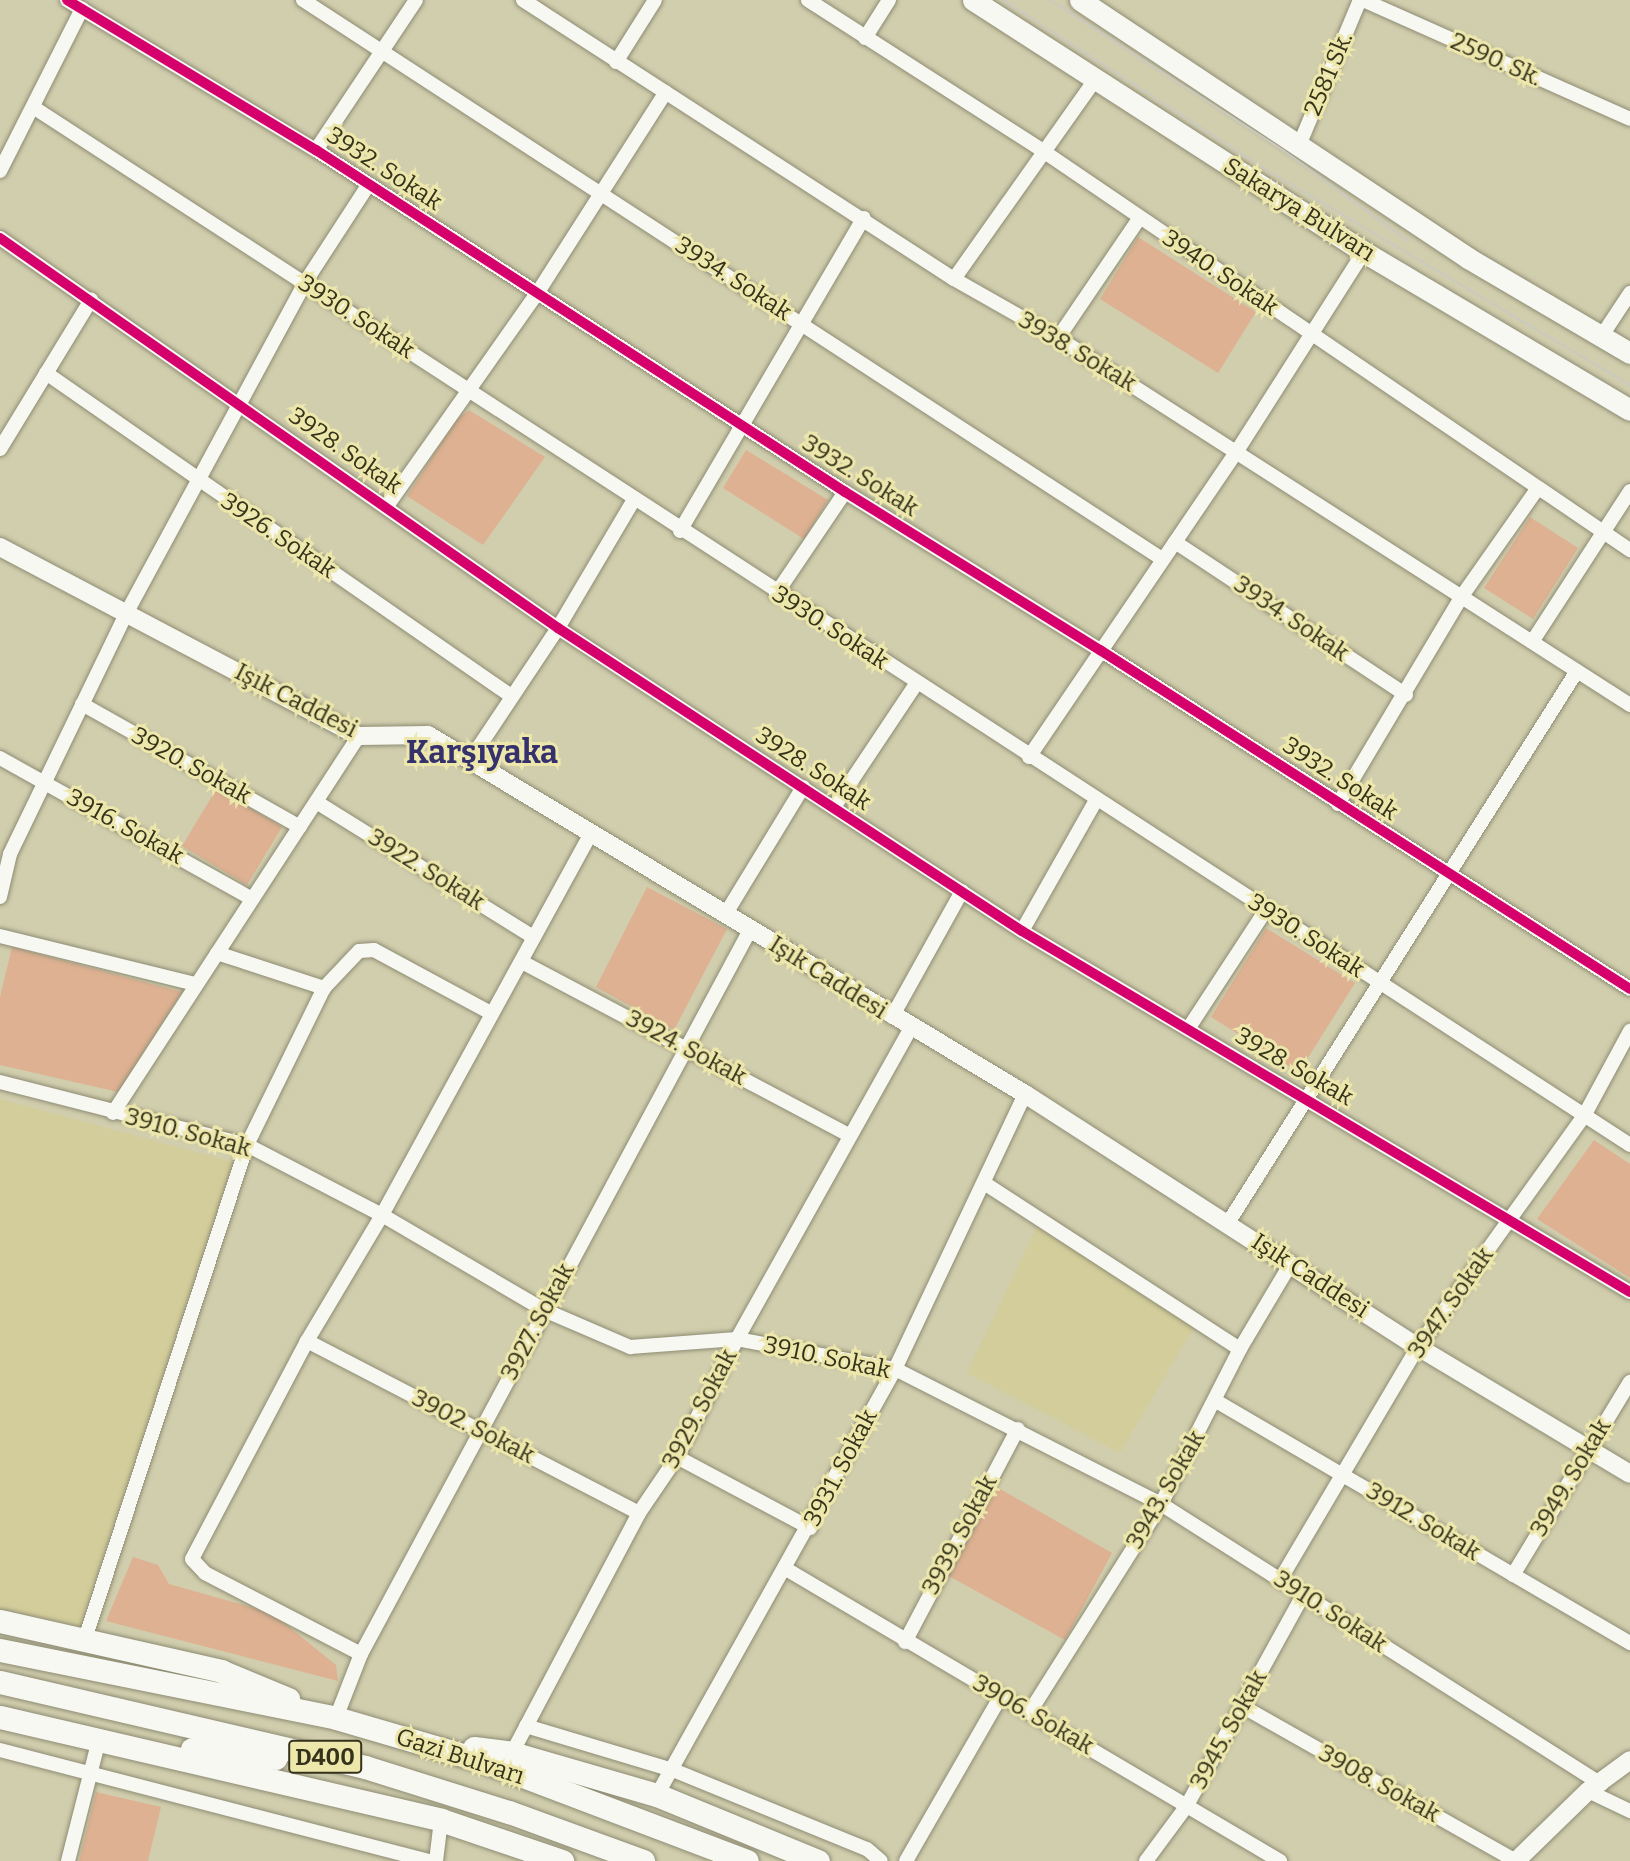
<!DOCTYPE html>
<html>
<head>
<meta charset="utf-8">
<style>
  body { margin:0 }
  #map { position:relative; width:1630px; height:1861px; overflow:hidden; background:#d1ceae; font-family:Bitter,serif }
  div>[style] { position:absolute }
  .built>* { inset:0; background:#d3cd9b }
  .green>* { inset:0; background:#ddb192 }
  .roads { filter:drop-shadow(0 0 2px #8e8c73) drop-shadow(0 0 2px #8e8c73) }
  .minor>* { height:14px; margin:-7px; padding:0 7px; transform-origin:7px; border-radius:7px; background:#f8f8f3 }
  .tertiary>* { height:18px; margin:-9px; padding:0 9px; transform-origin:9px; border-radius:9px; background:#f8f8f3 }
  .primary>* { height:21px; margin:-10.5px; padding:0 10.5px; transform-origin:10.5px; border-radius:10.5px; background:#f8f8f3 }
  .trunk>* { height:23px; margin:-11.5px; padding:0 11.5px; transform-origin:11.5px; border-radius:11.5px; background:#f8f8f3 }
  .tram>* { height:2px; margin:-1px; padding:0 1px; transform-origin:1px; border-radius:1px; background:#cac9c0 }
  .cycleway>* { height:10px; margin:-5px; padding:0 5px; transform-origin:5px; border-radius:5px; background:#d6006c }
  span { translate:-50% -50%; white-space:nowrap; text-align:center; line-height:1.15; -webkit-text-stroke:6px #ede7ac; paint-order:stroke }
  .shield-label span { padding:2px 5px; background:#ede7ac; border:2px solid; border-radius:5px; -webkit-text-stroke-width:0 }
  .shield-label { font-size:23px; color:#35321b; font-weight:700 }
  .street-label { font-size:24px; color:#35321b }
  .district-label { font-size:32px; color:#35316c; font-weight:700 }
</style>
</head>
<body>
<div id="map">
  <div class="built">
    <i style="clip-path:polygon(0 1099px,233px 1162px,80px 1627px,0 1609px)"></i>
    <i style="clip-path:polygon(1037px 1226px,1194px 1327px,1120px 1453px,967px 1373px)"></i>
  </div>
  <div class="green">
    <i style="clip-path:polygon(1138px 237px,1256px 312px,1218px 373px,1100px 299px)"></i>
    <i style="clip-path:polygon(469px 410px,545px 457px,483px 545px,407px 496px,456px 420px)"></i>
    <i style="clip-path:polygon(746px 450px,828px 500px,804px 539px,723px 488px)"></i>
    <i style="clip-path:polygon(1530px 517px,1578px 548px,1533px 619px,1484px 588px)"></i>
    <i style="clip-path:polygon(217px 788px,282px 827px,247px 885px,182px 846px)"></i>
    <i style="clip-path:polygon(647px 887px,727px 929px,674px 1030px,596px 987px)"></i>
    <i style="clip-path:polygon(1266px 928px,1355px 983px,1299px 1072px,1211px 1017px)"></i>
    <i style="clip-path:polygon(12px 947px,182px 992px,118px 1092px,0 1065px,0 997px)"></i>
    <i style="clip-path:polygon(1594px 1140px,1630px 1164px,1630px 1278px,1537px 1219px)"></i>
    <i style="clip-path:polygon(995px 1486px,1112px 1553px,1065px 1640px,947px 1575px)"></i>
    <i style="clip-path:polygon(133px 1557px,158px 1565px,169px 1584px,272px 1613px,336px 1665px,338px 1681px,106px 1621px)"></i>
    <i style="clip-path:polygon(96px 1792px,161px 1807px,148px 1861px,79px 1861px)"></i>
  </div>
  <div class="roads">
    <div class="minor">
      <i style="left:67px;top:0;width:291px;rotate:31.1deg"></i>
      <i style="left:316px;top:150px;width:630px;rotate:32.88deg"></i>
      <i style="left:845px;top:492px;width:300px;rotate:31.8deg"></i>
      <i style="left:1100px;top:650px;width:629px;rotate:32.6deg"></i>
      <i style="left:303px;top:0;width:1025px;rotate:33.05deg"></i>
      <i style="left:523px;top:0;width:513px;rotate:32.92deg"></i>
      <i style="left:954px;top:279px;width:120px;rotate:29.6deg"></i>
      <i style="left:1058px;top:338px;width:680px;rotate:32.68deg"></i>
      <i style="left:808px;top:0;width:279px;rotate:32.7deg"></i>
      <i style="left:1043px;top:151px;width:710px;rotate:34.21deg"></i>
      <i style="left:1363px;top:0;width:292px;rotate:24deg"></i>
      <i style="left:865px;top:38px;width:45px;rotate:-57.7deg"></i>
      <i style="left:616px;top:62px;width:73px;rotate:-57.8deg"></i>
      <i style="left:33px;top:107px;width:1905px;rotate:33.02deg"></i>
      <i style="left:1298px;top:148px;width:160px;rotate:-67.3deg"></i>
      <i style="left:316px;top:150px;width:180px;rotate:-56.3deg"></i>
      <i style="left:0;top:171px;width:182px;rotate:-63.2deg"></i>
      <i style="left:0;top:238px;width:681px;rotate:34.95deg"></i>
      <i style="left:558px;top:628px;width:554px;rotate:33.15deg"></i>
      <i style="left:1022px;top:931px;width:707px;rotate:30.7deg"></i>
      <i style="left:954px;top:279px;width:244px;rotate:-54.7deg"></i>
      <i style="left:1601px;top:337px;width:53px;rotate:-56.6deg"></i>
      <i style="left:1058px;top:338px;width:144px;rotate:-55.8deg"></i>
      <i style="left:46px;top:373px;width:566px;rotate:34.78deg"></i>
      <i style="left:0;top:449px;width:175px;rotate:-58.6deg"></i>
      <i style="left:387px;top:506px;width:262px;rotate:-54.8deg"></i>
      <i style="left:538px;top:292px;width:237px;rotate:-57.4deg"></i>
      <i style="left:680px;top:531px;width:363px;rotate:-59.6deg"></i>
      <i style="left:1175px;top:542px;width:277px;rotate:33.5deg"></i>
      <i style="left:776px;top:594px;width:123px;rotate:-55.9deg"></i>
      <i style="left:1532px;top:642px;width:180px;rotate:-57deg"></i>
      <i style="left:82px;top:704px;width:250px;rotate:29.4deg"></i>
      <i style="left:1029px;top:757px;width:370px;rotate:-55.8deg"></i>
      <i style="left:1237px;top:451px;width:236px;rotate:-57.5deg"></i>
      <i style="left:0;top:758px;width:287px;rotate:29.2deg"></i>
      <i style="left:470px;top:760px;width:159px;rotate:-56.3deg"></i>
      <i style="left:558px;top:628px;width:147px;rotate:-59.4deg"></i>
      <i style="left:318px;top:803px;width:253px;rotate:31.9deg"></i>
      <i style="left:1338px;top:804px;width:242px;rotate:-59.2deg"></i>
      <i style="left:1462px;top:596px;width:132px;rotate:-54.9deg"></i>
      <i style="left:834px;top:807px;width:148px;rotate:-56.3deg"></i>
      <i style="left:0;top:897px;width:44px;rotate:-76.9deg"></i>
      <i style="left:10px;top:854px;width:269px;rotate:-64.2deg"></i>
      <i style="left:127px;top:612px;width:373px;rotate:-61.6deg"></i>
      <i style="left:304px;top:284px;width:119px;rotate:-57deg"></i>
      <i style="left:725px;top:915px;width:150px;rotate:-58.6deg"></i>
      <i style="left:1022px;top:931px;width:150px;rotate:-60.5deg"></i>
      <i style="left:0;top:936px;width:201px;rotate:13.8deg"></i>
      <i style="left:217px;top:953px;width:113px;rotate:18.1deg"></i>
      <i style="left:324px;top:988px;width:51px;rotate:-46.6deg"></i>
      <i style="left:359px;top:951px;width:15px;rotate:-4deg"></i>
      <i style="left:374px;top:950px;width:133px;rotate:28.3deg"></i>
      <i style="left:522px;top:962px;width:370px;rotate:27.9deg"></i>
      <i style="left:892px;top:1017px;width:144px;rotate:-60.9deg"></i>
      <i style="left:1188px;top:1029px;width:142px;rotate:-56.8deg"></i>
      <i style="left:0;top:1082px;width:255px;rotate:14.3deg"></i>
      <i style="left:247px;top:1145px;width:152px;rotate:27.4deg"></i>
      <i style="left:382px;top:1215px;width:188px;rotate:30.4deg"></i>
      <i style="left:544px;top:1310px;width:94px;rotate:23.3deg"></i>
      <i style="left:630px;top:1347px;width:107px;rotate:-4.3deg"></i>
      <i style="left:737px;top:1339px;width:161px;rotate:10.8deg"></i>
      <i style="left:895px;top:1369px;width:298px;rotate:26.9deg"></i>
      <i style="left:1161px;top:1504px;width:522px;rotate:32.47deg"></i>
      <i style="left:113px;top:1113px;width:450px;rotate:-56.9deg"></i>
      <i style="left:984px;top:1183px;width:305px;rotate:33deg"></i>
      <i style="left:1228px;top:1223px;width:653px;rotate:-57.7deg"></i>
      <i style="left:307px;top:1341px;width:374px;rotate:27.4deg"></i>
      <i style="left:1216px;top:1401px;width:480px;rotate:30.3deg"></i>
      <i style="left:677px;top:1457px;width:151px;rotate:28.1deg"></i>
      <i style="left:786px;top:1569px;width:574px;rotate:30.59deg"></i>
      <i style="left:1513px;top:1575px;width:226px;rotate:-58.8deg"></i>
      <i style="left:1280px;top:1580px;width:271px;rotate:-59.4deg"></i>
      <i style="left:1418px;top:1347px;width:284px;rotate:-54.3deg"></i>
      <i style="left:1584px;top:1116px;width:97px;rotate:-61.6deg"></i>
      <i style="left:85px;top:1639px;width:520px;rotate:-71.84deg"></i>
      <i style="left:247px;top:1145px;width:175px;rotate:-63.9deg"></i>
      <i style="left:905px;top:1642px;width:241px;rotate:-62.1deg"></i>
      <i style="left:361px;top:1654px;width:176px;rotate:-152.6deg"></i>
      <i style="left:205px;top:1573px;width:19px;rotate:-133deg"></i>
      <i style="left:192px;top:1559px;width:246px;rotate:-62.2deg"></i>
      <i style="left:307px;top:1341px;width:147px;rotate:-59.2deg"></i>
      <i style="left:382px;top:1215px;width:435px;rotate:-61.3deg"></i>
      <i style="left:1242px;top:1706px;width:315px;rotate:29.5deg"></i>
      <i style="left:1031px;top:1710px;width:244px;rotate:-57.7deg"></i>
      <i style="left:1161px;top:1504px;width:174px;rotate:-63deg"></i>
      <i style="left:1240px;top:1349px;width:100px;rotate:-59.3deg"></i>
      <i style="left:336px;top:1718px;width:69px;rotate:-68.7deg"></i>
      <i style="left:361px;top:1654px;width:822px;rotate:-61.75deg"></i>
      <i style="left:526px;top:1726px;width:153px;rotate:16.7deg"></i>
      <i style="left:673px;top:1770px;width:209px;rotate:22.2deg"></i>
      <i style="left:867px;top:1849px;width:18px;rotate:41deg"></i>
      <i style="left:0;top:1750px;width:442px;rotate:14.5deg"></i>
      <i style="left:512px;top:1753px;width:272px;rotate:-62.1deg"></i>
      <i style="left:639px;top:1513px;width:68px;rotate:-55.8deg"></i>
      <i style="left:677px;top:1457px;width:132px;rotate:-63deg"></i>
      <i style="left:737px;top:1339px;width:355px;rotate:-60.8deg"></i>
      <i style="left:1588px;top:1791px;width:47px;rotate:25.5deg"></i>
      <i style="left:657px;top:1795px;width:488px;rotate:-60.8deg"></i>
      <i style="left:895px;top:1369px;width:304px;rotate:-64.7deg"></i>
      <i style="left:68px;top:1861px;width:126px;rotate:-75.7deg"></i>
      <i style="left:436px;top:1861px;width:41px;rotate:-83deg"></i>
      <i style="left:906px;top:1861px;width:190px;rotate:-60.1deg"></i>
      <i style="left:1146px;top:1861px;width:67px;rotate:-53.5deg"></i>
      <i style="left:1186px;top:1807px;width:242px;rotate:-61.1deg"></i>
    </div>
    <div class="tertiary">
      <i style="left:0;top:547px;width:406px;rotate:27.8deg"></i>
      <i style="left:359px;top:736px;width:69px;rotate:-0.8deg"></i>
      <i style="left:428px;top:735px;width:697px;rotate:31.02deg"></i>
      <i style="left:1025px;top:1094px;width:467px;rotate:32.8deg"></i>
      <i style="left:1418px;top:1347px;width:247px;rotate:30.9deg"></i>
      <i style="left:1516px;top:1861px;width:100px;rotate:-44.2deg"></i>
      <i style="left:1588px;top:1791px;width:52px;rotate:-36.4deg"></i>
    </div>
    <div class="primary">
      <i style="left:973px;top:0;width:465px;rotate:32.8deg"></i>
      <i style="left:1364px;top:252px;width:309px;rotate:30.7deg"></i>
      <i style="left:1080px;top:0;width:466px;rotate:33.6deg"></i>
      <i style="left:1468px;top:258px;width:188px;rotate:30.4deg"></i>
    </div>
    <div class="trunk">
      <i style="left:0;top:1621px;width:227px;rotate:12.7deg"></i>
      <i style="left:221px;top:1671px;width:73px;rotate:22.7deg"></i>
      <i style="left:0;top:1650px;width:343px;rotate:11.4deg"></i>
      <i style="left:336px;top:1718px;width:156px;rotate:16.3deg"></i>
      <i style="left:486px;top:1762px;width:279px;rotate:20.8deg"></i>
      <i style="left:0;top:1682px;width:375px;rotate:13.1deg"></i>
      <i style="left:365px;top:1767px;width:151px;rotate:17.4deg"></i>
      <i style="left:509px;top:1812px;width:143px;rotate:20.1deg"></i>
      <i style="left:0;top:1717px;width:453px;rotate:13.1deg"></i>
      <i style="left:441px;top:1820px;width:128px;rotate:18.7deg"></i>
      <i style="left:474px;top:1748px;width:38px;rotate:7deg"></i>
      <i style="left:512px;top:1753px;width:151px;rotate:16.2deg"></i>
      <i style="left:657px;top:1795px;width:174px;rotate:22.3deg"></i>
      <i style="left:192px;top:1749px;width:84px;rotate:6.1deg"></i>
    </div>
  </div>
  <div class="tram">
    <i style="left:1003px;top:0;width:312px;rotate:32.8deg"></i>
    <i style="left:1265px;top:169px;width:424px;rotate:30.6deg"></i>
    <i style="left:1050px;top:0;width:278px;rotate:32.8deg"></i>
    <i style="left:1284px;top:151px;width:153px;rotate:36deg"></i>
  </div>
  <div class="cycleway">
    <i style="left:67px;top:0;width:291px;rotate:31.1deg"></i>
    <i style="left:316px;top:150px;width:630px;rotate:32.88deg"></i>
    <i style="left:845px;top:492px;width:300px;rotate:31.8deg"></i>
    <i style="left:1100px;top:650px;width:629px;rotate:32.6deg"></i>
    <i style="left:0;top:238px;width:681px;rotate:34.95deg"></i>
    <i style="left:558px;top:628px;width:554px;rotate:33.15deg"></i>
    <i style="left:1022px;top:931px;width:707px;rotate:30.7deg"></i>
  </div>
  <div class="shield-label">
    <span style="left:325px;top:1757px">D400</span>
  </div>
  <div class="street-label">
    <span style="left:1496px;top:60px;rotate:24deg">2590. Sk.</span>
    <span style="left:1329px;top:74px;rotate:-67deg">2581 Sk.</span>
    <span style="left:384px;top:169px;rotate:33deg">3932. Sokak</span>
    <span style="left:1299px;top:210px;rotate:32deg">Sakarya Bulvarı</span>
    <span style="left:1220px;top:273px;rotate:34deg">3940. Sokak</span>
    <span style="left:733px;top:279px;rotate:33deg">3934. Sokak</span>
    <span style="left:356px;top:317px;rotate:33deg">3930. Sokak</span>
    <span style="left:1077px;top:352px;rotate:31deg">3938. Sokak</span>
    <span style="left:345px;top:451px;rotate:35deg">3928. Sokak</span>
    <span style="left:860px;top:476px;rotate:32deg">3932. Sokak</span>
    <span style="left:278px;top:536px;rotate:34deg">3926. Sokak</span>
    <span style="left:1291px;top:619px;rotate:34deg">3934. Sokak</span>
    <span style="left:830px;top:628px;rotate:33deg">3930. Sokak</span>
    <span style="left:296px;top:701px;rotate:27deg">Işık Caddesi</span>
    <span style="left:191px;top:766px;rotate:29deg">3920. Sokak</span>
    <span style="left:813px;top:769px;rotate:33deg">3928. Sokak</span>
    <span style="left:1340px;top:779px;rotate:33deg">3932. Sokak</span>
    <span style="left:125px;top:827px;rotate:29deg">3916. Sokak</span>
    <span style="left:426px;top:870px;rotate:32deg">3922. Sokak</span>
    <span style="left:1306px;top:936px;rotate:33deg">3930. Sokak</span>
    <span style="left:828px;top:978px;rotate:32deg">Işık Caddesi</span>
    <span style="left:686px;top:1048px;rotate:28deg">3924. Sokak</span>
    <span style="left:1294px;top:1067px;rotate:30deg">3928. Sokak</span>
    <span style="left:188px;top:1133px;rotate:15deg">3910. Sokak</span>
    <span style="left:1310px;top:1276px;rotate:33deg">Işık Caddesi</span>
    <span style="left:1451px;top:1303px;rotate:-55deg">3947. Sokak</span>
    <span style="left:538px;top:1322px;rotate:-62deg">3927. Sokak</span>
    <span style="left:827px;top:1358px;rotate:12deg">3910. Sokak</span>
    <span style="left:700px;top:1409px;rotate:-62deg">3929. Sokak</span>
    <span style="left:473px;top:1427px;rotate:27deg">3902. Sokak</span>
    <span style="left:841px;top:1468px;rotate:-62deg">3931. Sokak</span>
    <span style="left:1571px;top:1478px;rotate:-59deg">3949. Sokak</span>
    <span style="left:1166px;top:1490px;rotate:-60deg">3943. Sokak</span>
    <span style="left:1423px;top:1522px;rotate:31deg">3912. Sokak</span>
    <span style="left:960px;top:1535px;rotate:-62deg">3939. Sokak</span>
    <span style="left:1330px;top:1612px;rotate:33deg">3910. Sokak</span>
    <span style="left:1033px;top:1715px;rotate:30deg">3906. Sokak</span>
    <span style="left:1229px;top:1730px;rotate:-61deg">3945. Sokak</span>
    <span style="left:460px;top:1757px;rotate:18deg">Gazi Bulvarı</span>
    <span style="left:1379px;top:1784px;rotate:29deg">3908. Sokak</span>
  </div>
  <div class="district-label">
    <span style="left:482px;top:752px">Karşıyaka</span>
  </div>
</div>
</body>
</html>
